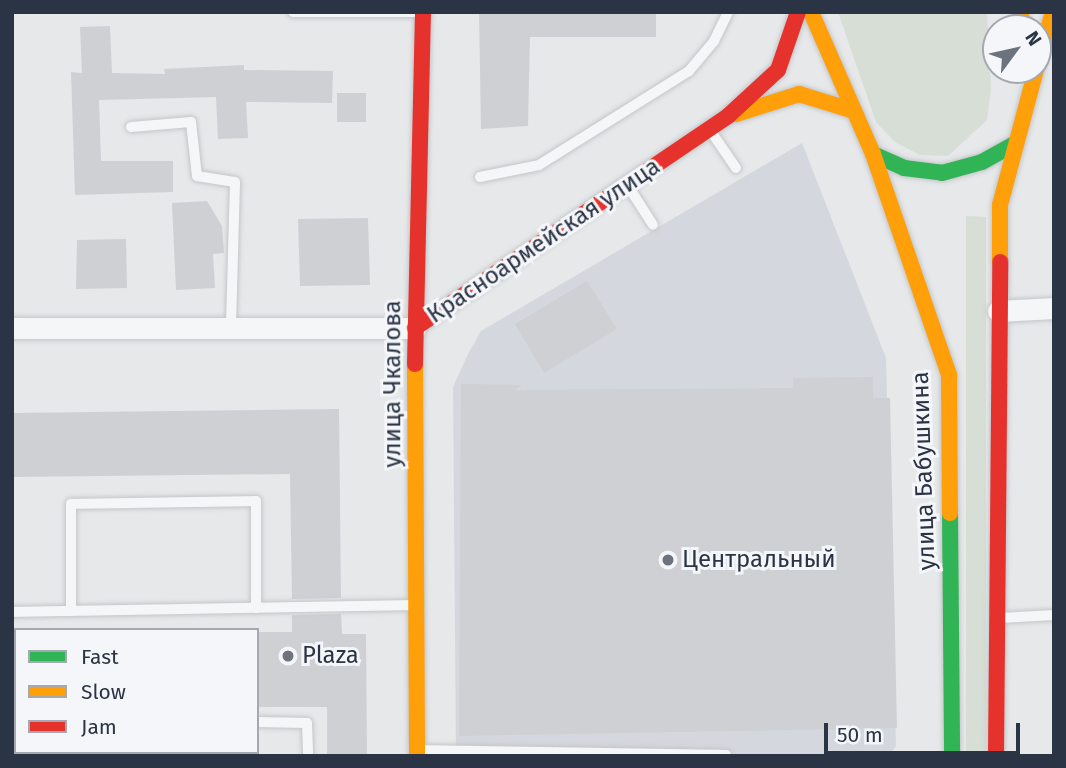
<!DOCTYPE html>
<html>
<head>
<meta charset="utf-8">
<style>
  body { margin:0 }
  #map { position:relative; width:1066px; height:768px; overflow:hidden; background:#e6e8ea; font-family:"Fira Sans",sans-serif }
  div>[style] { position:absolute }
  .built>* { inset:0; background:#d4d7dd }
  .green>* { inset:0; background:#d6ded6 }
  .building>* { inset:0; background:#ced0d3 }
  .roads { filter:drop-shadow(0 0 2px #c4c6c8) drop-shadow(0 0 2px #c4c6c8) }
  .lane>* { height:10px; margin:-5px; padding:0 5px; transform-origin:5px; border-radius:5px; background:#f5f6f7 }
  .street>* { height:21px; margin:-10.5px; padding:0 10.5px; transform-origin:10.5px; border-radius:10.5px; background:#f5f6f7 }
  .fast>* { height:16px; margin:-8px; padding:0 8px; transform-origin:8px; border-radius:8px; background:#30b455 }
  .slow>* { height:16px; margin:-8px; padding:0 8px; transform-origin:8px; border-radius:8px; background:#ff9f0a }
  .jam>* { height:16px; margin:-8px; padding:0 8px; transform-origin:8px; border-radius:8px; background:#e5322d }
  .dots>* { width:19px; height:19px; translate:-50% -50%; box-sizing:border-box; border:4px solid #f4f6f9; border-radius:50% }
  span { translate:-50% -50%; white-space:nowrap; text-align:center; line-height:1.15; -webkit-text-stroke:6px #f4f6f9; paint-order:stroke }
  .street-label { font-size:24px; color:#2b3445 }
  .poi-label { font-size:24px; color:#2b3445 }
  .left { translate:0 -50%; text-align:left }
  .frame { position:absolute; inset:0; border:14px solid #2b3445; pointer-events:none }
  .legend { position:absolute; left:14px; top:628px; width:245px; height:126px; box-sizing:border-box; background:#f4f6f9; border:2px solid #a4a8b1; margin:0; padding:9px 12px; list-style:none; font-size:21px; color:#2b3445 }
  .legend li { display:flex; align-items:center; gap:14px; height:35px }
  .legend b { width:35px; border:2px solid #a4a8b1 }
  .north { position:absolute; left:982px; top:14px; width:70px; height:70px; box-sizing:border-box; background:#f4f6f9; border:2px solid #a4a8b1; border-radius:50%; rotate:57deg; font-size:19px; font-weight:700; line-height:28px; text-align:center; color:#2b3445 }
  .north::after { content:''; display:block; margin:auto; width:24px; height:32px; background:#6c737f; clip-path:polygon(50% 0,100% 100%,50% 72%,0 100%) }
  .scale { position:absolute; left:824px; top:723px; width:196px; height:32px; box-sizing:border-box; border:4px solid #2b3445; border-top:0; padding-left:9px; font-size:21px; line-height:24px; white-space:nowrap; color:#2b3445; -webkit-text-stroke:5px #f4f6f9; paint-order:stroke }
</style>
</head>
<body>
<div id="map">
  <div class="built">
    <i style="clip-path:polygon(802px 143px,886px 358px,896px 746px,888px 756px,456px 756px,453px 387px,468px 354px,481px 331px)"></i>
  </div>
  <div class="green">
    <i style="clip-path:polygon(838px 12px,987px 12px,991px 89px,987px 120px,948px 156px,920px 155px,895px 142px,876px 122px)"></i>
    <i style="clip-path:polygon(966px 216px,986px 217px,986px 756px,966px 756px)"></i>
  </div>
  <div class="building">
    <i style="clip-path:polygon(479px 12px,656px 12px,656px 37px,530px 37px,528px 126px,481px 129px)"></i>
    <i style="clip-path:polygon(110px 26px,112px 73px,165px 74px,164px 69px,244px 65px,244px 70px,333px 71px,332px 103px,246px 102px,248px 138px,218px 139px,216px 97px,99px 100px,101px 161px,173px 161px,173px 192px,75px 195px,71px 72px,82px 73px,80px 27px)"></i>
    <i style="clip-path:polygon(337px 93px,366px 93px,366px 122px,337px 122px)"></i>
    <i style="clip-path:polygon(207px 201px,222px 226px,224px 253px,213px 254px,215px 288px,176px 290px,172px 203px)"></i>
    <i style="clip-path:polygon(368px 218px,370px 285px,300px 286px,298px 219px)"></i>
    <i style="clip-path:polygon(126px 239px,127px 288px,76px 289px,77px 240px)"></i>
    <i style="clip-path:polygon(587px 281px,617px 329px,544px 373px,515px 324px)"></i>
    <i style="clip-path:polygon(873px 377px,873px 398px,890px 398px,897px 728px,459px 736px,461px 384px,522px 385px,515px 390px,793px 388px,793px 378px)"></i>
    <i style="clip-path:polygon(339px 409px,341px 598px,292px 599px,290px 474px,12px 477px,12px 413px)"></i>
    <i style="clip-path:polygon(341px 614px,342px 634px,366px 634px,367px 756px,327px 756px,327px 707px,257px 707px,257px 632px,292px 632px,292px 615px)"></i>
  </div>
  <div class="roads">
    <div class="lane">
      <i style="left:293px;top:12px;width:126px"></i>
      <i style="left:131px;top:127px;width:60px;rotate:-4.8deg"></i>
      <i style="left:191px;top:122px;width:54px;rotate:83.7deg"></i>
      <i style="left:197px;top:176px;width:38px;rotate:9deg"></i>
      <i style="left:235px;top:182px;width:146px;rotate:91.6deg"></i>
      <i style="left:710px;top:130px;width:46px;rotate:55.6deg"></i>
      <i style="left:480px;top:177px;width:60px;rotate:-11.5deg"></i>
      <i style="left:539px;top:165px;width:177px;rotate:-32.1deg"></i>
      <i style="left:689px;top:71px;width:39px;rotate:-50deg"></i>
      <i style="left:714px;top:41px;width:32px;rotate:-64deg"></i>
      <i style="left:628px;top:186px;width:46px;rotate:57.3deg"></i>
      <i style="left:71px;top:611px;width:107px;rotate:-90deg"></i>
      <i style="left:71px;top:504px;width:185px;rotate:-0.9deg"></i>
      <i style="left:256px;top:501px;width:107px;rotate:90deg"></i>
      <i style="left:12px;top:612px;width:400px;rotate:-1deg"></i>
      <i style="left:1001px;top:618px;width:53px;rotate:-3.2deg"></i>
      <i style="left:12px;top:719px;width:4px"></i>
      <i style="left:257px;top:722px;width:50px;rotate:1.1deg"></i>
      <i style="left:307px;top:723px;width:33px;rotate:88deg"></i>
      <i style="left:419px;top:750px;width:307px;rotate:0.9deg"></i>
    </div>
    <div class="street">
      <i style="left:998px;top:311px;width:56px;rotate:-3.1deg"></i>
      <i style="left:12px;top:328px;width:403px"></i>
    </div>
    <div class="fast">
      <i style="left:873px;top:154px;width:34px;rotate:24deg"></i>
      <i style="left:904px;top:168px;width:38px;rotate:7deg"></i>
      <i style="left:942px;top:173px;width:41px;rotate:-15.4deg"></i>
      <i style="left:982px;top:162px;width:37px;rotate:-29deg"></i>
      <i style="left:950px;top:513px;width:243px;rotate:89.5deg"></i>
    </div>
    <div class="slow">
      <i style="left:811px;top:12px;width:155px;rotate:66.4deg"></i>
      <i style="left:873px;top:154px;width:234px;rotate:71deg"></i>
      <i style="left:949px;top:375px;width:138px;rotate:89.6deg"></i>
      <i style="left:1021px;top:12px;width:16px;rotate:90deg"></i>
      <i style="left:1038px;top:62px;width:52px;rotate:-73.3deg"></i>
      <i style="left:736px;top:114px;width:66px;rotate:-17.6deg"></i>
      <i style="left:799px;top:94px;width:54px;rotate:17.1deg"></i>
      <i style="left:1000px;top:262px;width:57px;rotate:-90deg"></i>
      <i style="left:1000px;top:205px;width:140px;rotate:-75.1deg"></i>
      <i style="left:415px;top:364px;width:392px;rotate:89.7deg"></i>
    </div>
    <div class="jam">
      <i style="left:415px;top:328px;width:378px;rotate:-34.1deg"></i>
      <i style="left:728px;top:116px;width:68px;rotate:-42.6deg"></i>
      <i style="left:778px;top:70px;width:61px;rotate:-71deg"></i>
      <i style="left:415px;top:364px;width:352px;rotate:-88.7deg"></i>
      <i style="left:996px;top:756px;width:494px;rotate:-89.5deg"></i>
    </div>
  </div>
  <div class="dots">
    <i style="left:668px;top:560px;background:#6c737f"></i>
    <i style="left:288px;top:656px;background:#6c737f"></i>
  </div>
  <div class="street-label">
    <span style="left:544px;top:241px;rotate:-34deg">Красноармейская улица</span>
    <span style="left:393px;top:384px;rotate:-90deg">улица Чкалова</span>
    <span style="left:924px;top:471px;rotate:-92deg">улица Бабушкина</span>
  </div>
  <div class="poi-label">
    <span class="left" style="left:682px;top:560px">Центральный</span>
    <span class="left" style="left:302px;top:656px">Plaza</span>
  </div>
  <div class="frame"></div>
  <ul class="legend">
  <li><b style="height:9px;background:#30b455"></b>Fast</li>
  <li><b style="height:9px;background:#ff9f0a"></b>Slow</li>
  <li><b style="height:9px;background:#e5322d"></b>Jam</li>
  </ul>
  <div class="north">N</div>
  <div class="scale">50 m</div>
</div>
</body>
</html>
